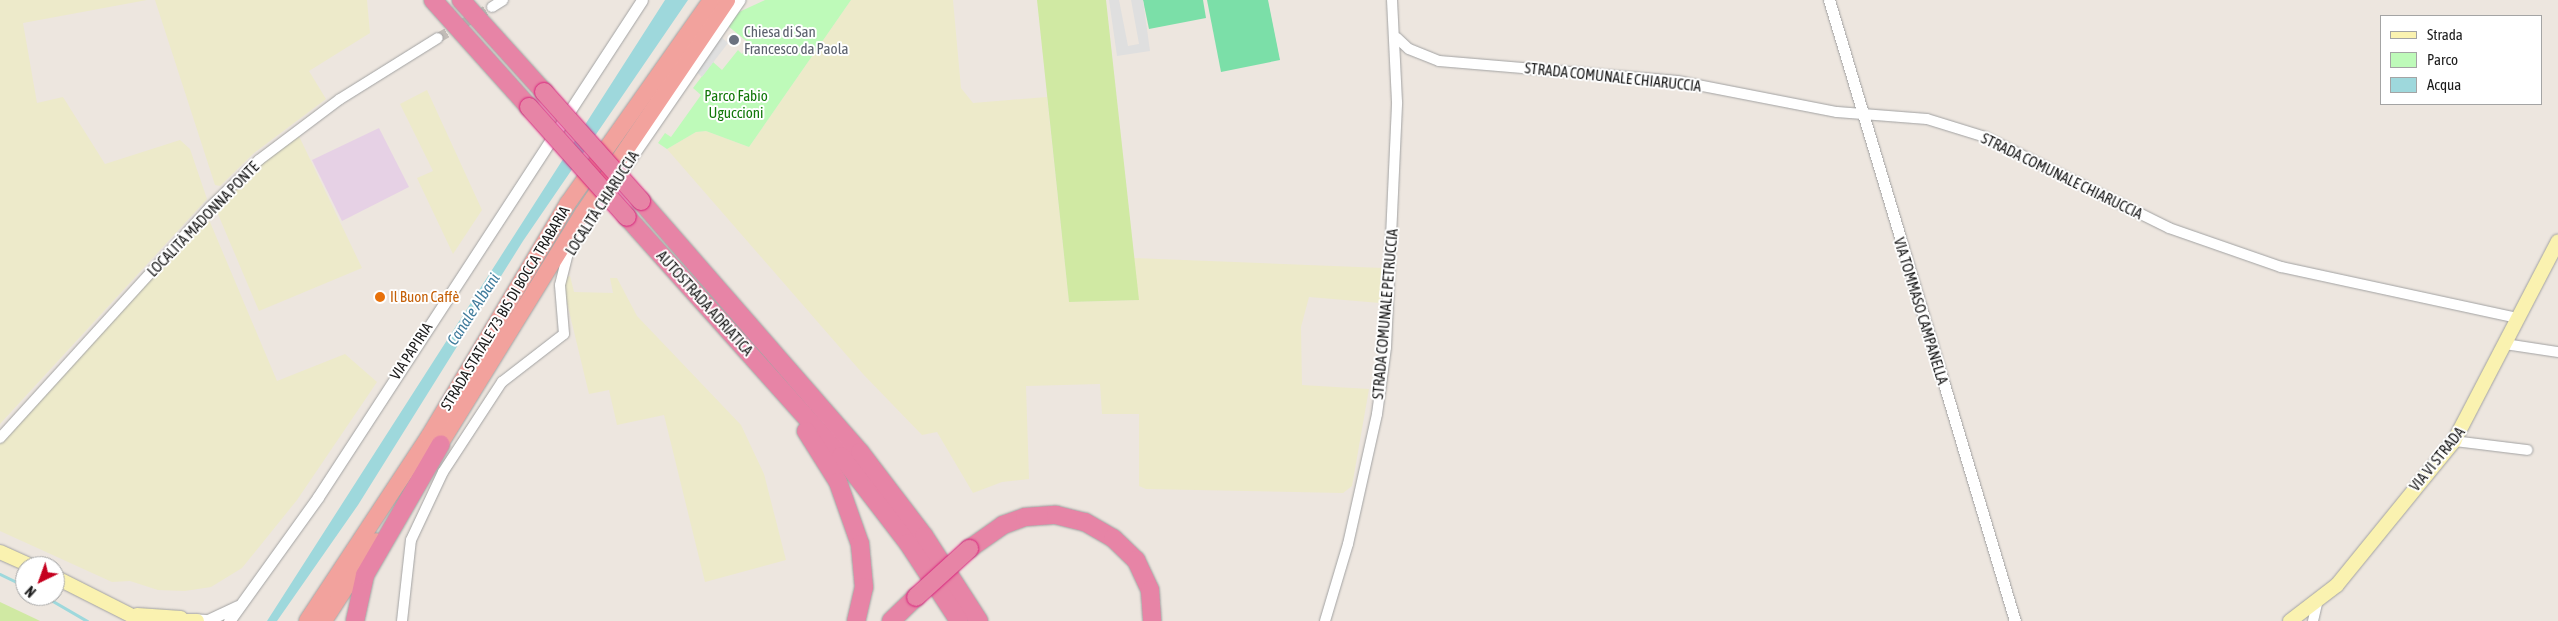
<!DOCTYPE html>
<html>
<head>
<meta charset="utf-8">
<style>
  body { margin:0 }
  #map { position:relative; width:2558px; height:621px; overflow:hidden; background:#ede6df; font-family:"Asap Condensed",sans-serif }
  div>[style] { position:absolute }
  .industrial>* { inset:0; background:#e6d1e5 }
  .farmland>* { inset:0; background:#edeaca }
  .grass>* { inset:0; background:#d0e9a3 }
  .park>* { inset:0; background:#befab9 }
  .pitch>* { inset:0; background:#7bdfa8 }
  .parking>* { inset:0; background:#dfdfdf }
  .water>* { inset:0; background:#9ed8dc }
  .stream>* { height:3px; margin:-1.5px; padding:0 1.5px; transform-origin:1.5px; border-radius:1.5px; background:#9ed8dc }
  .minor-tunnel>* { height:10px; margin-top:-5px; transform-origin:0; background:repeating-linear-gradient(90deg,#c3bdb8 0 10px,transparent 0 15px) }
  .roads { filter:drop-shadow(0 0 1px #a2a2a2) drop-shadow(0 0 1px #a2a2a2) }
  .minor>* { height:10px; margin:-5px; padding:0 5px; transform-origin:5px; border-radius:5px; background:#fff }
  .tertiary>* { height:11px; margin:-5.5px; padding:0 5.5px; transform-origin:5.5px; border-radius:5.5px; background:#fff }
  .secondary>* { height:14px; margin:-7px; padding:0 7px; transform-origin:7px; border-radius:7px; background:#faf2b0 }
  .trunk>* { height:16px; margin:-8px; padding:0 8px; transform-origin:8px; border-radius:8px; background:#f2a29d }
  .motorway>* { height:18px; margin:-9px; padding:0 9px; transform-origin:9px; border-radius:9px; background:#e784a6 }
  .bridges { filter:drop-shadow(0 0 1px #d7207b) drop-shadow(0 0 1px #d7207b) }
  .motorway-bridge>* { height:18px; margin:-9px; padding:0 9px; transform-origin:9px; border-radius:9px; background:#e784a6 }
  .dots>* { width:14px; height:14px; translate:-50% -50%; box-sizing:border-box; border:2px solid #fff; border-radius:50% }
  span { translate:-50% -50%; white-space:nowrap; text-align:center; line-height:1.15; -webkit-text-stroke:4px #fff; paint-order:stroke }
  .worship-label { font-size:15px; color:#5b616d }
  .left { translate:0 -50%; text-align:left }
  .street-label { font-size:15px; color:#1b1b1b }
  .park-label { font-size:15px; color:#117809 }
  .food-label { font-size:15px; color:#c56008 }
  .water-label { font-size:16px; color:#417c9c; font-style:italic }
  .legend { position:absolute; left:2380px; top:15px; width:162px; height:90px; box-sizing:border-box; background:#fff; border:1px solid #a4a4a4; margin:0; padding:6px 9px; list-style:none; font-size:15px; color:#1b1b1b }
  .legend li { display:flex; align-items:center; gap:10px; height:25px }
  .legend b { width:25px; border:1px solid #a4a4a4 }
  .north { position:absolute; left:15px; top:556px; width:50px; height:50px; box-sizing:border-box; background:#fff; border:1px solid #a4a4a4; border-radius:50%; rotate:222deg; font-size:14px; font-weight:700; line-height:20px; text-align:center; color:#1b1b1b }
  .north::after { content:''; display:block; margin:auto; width:18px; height:22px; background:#c5001f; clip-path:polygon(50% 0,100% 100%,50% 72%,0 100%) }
</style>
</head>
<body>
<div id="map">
  <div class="industrial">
    <i style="clip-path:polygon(379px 128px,409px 187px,342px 221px,312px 160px)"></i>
  </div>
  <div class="farmland">
    <i style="clip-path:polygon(0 0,147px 0,23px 23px,37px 103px,63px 97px,105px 164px,180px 140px,190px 149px,207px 199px,0 424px)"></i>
    <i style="clip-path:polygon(155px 0,367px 0,370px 33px,309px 71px,326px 99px,254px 153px,220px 186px,215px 185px)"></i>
    <i style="clip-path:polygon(851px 0,953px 0,961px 88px,973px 103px,1047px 97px,1069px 302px,1138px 300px,1134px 258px,1383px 268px,1380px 303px,1309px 297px,1301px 327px,1302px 385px,1369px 389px,1352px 486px,1343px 493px,1146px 489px,1139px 486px,1139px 414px,1102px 414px,1100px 384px,1026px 386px,1029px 479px,1002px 482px,973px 493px,937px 432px,922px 435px,863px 374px,667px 149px,696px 132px,706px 131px,749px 147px)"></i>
    <i style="clip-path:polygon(427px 90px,482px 210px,453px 254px,417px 178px,433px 171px,400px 104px)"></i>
    <i style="clip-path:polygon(297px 132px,362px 268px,259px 311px,215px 207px,259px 162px)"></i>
    <i style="clip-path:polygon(205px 220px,210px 222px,277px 381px,345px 354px,377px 382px,297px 500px,242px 568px,211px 587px,185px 591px,158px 590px,130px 581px,112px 582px,0 531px,0 441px)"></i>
    <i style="clip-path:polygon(570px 276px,574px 292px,613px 293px,610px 278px,617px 278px,637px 316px,741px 425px,764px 474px,786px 560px,705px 582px,664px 415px,617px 425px,609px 390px,589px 394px,563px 286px,564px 278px)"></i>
  </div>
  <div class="grass">
    <i style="clip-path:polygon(1037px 0,1106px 0,1139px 300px,1069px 302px)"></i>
    <i style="clip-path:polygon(0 602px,36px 619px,40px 621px,0 621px)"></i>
  </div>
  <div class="park">
    <i style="clip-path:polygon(765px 0,851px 0,749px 147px,706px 131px,696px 132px,667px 149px,658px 143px,665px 133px,671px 137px,701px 95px,693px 88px,713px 62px,722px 70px,738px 50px,742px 54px,750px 44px,728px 26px,739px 12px)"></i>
  </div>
  <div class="pitch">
    <i style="clip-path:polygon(1143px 0,1203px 0,1206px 18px,1149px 29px)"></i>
    <i style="clip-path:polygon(1207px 0,1268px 0,1280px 60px,1221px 72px)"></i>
  </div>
  <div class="parking">
    <i style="clip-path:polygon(1109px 0,1119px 0,1128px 46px,1139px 44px,1131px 0,1143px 0,1150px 51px,1117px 56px)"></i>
    <i style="clip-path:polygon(720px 36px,728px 43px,702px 77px,693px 69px)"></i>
  </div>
  <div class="water">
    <i style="clip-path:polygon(665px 0,688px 0,523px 241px,358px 505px,277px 621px,267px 621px)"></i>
  </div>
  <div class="stream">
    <i style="left:0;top:574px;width:28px;rotate:26deg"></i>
    <i style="left:44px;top:596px;width:50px;rotate:30.2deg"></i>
  </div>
  <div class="minor-tunnel">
    <i style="left:438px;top:38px;width:62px;rotate:-29.9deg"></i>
  </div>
  <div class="roads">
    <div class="minor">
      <i style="left:492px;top:7px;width:13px;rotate:-32deg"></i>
      <i style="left:1397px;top:38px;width:16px;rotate:43deg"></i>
      <i style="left:1409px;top:49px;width:32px;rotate:22deg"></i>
      <i style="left:1439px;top:61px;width:239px;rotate:4.8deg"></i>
      <i style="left:1677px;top:81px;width:163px;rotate:11deg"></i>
      <i style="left:1837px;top:112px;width:90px;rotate:4.4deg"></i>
      <i style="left:1927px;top:119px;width:61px;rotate:17.2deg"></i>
      <i style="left:1985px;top:137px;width:205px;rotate:26.3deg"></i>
      <i style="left:2169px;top:228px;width:119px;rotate:19.2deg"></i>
      <i style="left:2281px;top:267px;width:241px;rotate:12.2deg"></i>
      <i style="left:2505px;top:344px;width:54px;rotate:8.6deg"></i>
      <i style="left:0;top:438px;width:312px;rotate:-47.7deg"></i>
      <i style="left:210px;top:207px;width:68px;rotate:-43.8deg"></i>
      <i style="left:259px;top:160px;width:101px;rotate:-37deg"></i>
      <i style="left:340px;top:99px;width:115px;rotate:-31.9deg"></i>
      <i style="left:2454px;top:441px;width:74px;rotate:7deg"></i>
      <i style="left:402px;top:621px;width:81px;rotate:-83.7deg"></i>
      <i style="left:411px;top:540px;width:75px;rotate:-64.8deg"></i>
      <i style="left:443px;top:472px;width:108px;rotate:-56.8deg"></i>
      <i style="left:502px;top:382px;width:78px;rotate:-37.7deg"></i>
      <i style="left:564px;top:334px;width:49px;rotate:-94.7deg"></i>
      <i style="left:560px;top:285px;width:36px;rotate:-76deg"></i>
      <i style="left:569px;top:250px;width:303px;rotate:-55.5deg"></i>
      <i style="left:1325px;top:621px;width:80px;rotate:-73.4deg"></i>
      <i style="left:1348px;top:544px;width:133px;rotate:-77.4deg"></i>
      <i style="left:1377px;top:414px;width:68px;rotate:-82.3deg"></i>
      <i style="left:1386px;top:347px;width:245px;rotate:-87.4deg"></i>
      <i style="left:1397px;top:102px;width:102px;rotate:-92.8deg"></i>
      <i style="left:2313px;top:621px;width:18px;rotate:-77deg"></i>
    </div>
    <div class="tertiary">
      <i style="left:1829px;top:0;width:648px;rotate:73.33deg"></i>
      <i style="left:192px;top:619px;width:16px;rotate:4deg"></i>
      <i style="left:208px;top:620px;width:33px;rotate:-25deg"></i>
      <i style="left:229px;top:621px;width:153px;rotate:-54.3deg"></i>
      <i style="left:318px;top:497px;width:593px;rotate:-56.9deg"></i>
    </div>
    <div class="secondary">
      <i style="left:0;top:552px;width:34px;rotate:24deg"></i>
      <i style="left:55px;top:577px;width:97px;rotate:26.8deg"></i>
      <i style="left:137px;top:615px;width:44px;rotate:3.9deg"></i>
      <i style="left:173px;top:621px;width:24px"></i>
      <i style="left:2290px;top:621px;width:59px;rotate:-37.5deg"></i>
      <i style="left:2337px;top:585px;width:186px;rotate:-50.9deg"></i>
      <i style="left:2454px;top:441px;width:225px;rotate:-62.5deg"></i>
    </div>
    <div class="trunk">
      <i style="left:434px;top:454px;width:283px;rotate:-58.3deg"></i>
      <i style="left:583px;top:213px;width:257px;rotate:-55.9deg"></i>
      <i style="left:307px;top:621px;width:222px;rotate:-56.6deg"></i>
      <i style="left:429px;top:436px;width:271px;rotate:-59.2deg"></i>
      <i style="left:568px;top:203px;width:248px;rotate:-54.8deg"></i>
      <i style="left:324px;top:621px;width:95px;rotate:-57deg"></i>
    </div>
    <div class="motorway">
      <i style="left:433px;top:0;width:144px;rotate:48.1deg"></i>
      <i style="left:461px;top:0;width:124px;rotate:47.9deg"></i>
      <i style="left:641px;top:201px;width:333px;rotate:48.9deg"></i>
      <i style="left:860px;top:452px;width:106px;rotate:52.7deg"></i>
      <i style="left:924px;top:536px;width:101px;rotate:57.1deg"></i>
      <i style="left:627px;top:217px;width:321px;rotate:48.2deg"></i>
      <i style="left:841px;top:456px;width:110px;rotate:52.4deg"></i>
      <i style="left:908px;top:543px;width:93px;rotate:56.8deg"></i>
      <i style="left:806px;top:431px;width:60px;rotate:57.9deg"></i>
      <i style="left:838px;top:482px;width:66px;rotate:70.5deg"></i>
      <i style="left:860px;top:544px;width:43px;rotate:84.7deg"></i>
      <i style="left:864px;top:587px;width:35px;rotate:103deg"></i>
      <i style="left:969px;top:549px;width:42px;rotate:-35.2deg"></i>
      <i style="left:1003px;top:525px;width:23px;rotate:-20deg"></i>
      <i style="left:1025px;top:517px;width:31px;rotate:-4deg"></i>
      <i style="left:1056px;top:515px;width:30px;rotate:14deg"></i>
      <i style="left:1085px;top:522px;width:32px;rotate:30deg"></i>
      <i style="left:1113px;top:538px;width:32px;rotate:44deg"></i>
      <i style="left:1136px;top:560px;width:33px;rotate:65deg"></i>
      <i style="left:1150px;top:590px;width:31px;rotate:86deg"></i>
      <i style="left:355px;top:621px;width:47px;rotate:-77.7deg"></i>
      <i style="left:365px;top:575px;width:151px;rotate:-59.9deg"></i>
      <i style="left:891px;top:621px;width:35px;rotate:-44deg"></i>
    </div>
  </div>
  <div class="bridges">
    <div class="motorway-bridge">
      <i style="left:544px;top:92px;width:146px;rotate:48.3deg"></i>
      <i style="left:529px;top:107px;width:147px;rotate:48.3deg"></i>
      <i style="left:916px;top:597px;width:72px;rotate:-42.2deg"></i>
    </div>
  </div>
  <div class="dots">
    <i style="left:734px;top:40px;background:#6b7280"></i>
    <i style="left:380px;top:297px;background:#e8710a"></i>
  </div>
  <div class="worship-label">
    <span class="left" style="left:744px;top:40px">Chiesa di San<br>Francesco da Paola</span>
  </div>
  <div class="street-label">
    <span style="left:1613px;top:77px;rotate:6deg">STRADA COMUNALE CHIARUCCIA</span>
    <span style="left:2062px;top:176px;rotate:26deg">STRADA COMUNALE CHIARUCCIA</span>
    <span style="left:602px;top:203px;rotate:-57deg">LOCALITÀ CHIARUCCIA</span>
    <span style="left:203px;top:219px;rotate:-46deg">LOCALITÀ MADONNA PONTE</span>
    <span style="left:705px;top:303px;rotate:48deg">AUTOSTRADA ADRIATICA</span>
    <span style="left:505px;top:308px;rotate:-59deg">STRADA STATALE 73 BIS DI BOCCA TRABARIA</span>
    <span style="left:1921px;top:311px;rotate:73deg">VIA TOMMASO CAMPANELLA</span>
    <span style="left:1385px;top:314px;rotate:-85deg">STRADA COMUNALE PETRUCCIA</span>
    <span style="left:411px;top:351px;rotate:-57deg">VIA PAPIRIA</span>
    <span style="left:2437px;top:459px;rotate:-51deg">VIA VI STRADA</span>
  </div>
  <div class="park-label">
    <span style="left:736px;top:104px">Parco Fabio<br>Uguccioni</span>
  </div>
  <div class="food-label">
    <span class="left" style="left:390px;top:297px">Il Buon Caffè</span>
  </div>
  <div class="water-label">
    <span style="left:473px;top:309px;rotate:-57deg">Canale Albani</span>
  </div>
  <ul class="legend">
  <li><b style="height:6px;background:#faf2b0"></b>Strada</li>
  <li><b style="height:14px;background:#befab9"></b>Parco</li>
  <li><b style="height:14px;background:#9ed8dc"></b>Acqua</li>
  </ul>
  <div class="north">N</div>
</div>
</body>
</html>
